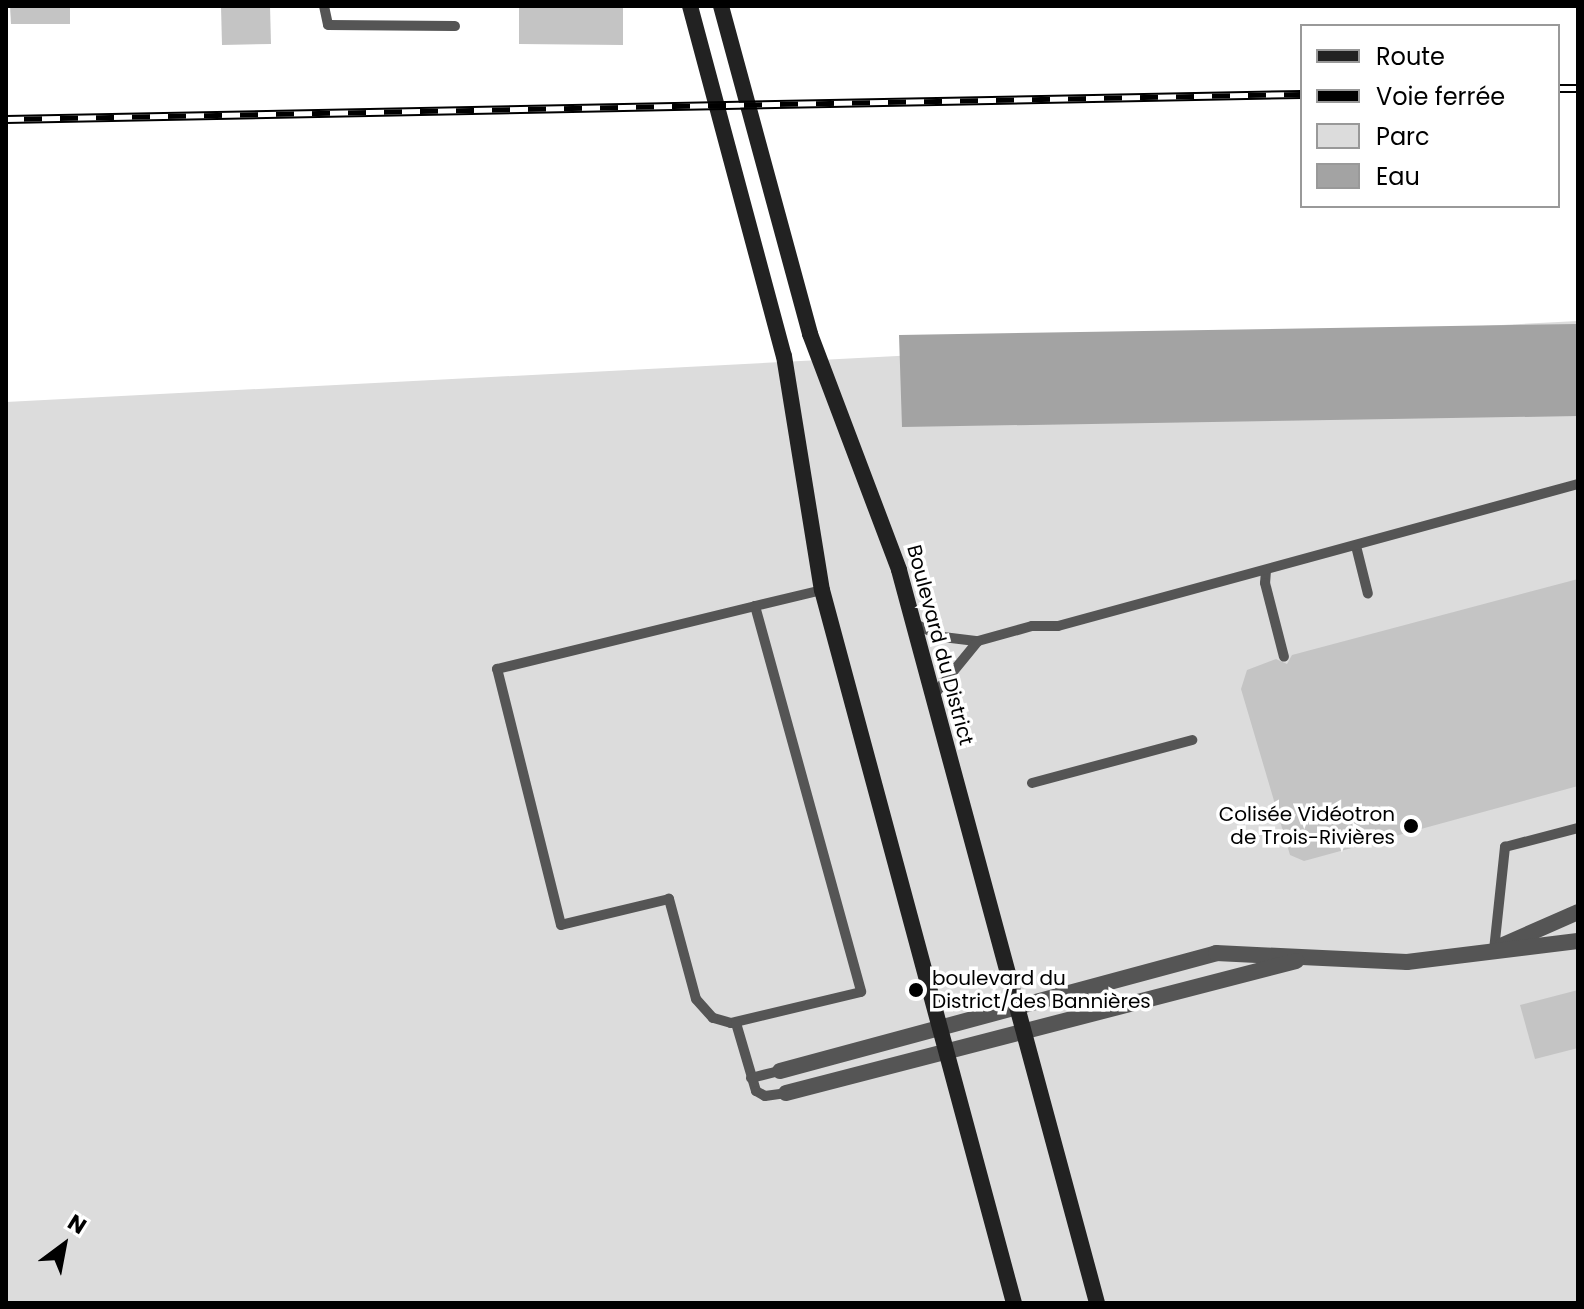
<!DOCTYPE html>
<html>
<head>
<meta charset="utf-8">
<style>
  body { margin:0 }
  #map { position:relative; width:1584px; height:1309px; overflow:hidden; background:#fff; font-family:Poppins,sans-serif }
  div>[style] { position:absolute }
  .green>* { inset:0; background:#dcdcdc }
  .water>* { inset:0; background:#a3a3a3 }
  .building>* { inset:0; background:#c4c4c4 }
  .lane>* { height:10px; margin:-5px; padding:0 5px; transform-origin:5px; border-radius:5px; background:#555 }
  .street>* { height:16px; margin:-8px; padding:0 8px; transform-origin:8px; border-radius:8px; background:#555 }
  .secondary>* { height:16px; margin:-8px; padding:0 8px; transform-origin:8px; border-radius:8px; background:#222 }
  .rail>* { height:9px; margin-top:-4.5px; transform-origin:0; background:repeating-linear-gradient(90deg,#fff 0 18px,#000 0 36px); box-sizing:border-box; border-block:2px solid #000 }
  .dots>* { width:22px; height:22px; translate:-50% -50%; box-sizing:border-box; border:4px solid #fff; border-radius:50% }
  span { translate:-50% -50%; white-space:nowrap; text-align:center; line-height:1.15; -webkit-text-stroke:7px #fff; paint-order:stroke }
  .street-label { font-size:20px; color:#000 }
  .poi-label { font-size:20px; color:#000 }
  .right { translate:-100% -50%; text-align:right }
  .left { translate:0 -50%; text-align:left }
  .frame { position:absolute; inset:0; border:8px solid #000; pointer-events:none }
  .legend { position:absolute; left:1300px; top:24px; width:260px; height:184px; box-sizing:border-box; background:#fff; border:2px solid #999; margin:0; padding:10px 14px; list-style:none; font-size:24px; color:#000 }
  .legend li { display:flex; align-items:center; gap:16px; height:40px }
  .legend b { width:40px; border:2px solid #999 }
  .north { position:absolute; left:24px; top:1205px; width:80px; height:80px; -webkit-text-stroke:6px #fff; paint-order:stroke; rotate:32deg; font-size:22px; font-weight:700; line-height:32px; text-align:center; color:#000 }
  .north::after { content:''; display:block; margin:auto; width:28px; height:36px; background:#000; clip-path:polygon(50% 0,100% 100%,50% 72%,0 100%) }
</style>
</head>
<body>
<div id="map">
  <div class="green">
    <i style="clip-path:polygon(1578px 321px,1578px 1303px,6px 1303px,6px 402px)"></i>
  </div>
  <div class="water">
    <i style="clip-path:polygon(1578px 324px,1578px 416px,902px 427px,899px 335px)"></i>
  </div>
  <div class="building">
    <i style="clip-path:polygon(10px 6px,70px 6px,70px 24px,11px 24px)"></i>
    <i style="clip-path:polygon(221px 6px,270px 6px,271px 44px,222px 45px)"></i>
    <i style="clip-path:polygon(519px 6px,623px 6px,623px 45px,519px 44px)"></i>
    <i style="clip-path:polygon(1578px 579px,1578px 786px,1304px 861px,1290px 855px,1241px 689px,1247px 670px,1276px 659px,1287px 664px,1292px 655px)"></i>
    <i style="clip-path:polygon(1578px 990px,1578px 1048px,1535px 1059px,1520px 1005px)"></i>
  </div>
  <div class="lane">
    <i style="left:324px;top:6px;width:19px;rotate:78deg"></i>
    <i style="left:328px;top:25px;width:127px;rotate:0.5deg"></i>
    <i style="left:1356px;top:546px;width:49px;rotate:76deg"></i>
    <i style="left:1266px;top:570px;width:13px;rotate:94deg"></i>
    <i style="left:1265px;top:583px;width:76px;rotate:75.6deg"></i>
    <i style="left:755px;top:606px;width:400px;rotate:74.6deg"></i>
    <i style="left:861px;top:992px;width:134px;rotate:166.6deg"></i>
    <i style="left:731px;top:1023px;width:19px;rotate:-164deg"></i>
    <i style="left:713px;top:1018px;width:25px;rotate:-132deg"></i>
    <i style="left:696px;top:999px;width:104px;rotate:-105.1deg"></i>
    <i style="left:669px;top:899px;width:111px;rotate:166.5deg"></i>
    <i style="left:561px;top:925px;width:264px;rotate:-104deg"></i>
    <i style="left:497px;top:669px;width:266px;rotate:-13.7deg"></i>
    <i style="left:755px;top:606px;width:69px;rotate:-13.4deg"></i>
    <i style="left:913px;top:623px;width:33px;rotate:25deg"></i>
    <i style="left:943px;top:637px;width:35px;rotate:7deg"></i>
    <i style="left:978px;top:641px;width:56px;rotate:-15.5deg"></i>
    <i style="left:1032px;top:626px;width:26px"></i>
    <i style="left:1058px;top:626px;width:539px;rotate:-15.27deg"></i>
    <i style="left:933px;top:696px;width:71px;rotate:-50.7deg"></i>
    <i style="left:1032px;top:783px;width:166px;rotate:-15deg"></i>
    <i style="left:1494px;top:950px;width:104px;rotate:-83.9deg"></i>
    <i style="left:1505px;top:847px;width:75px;rotate:-14.6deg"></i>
    <i style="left:736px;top:1023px;width:71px;rotate:73.6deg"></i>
    <i style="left:756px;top:1091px;width:10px;rotate:29deg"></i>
    <i style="left:765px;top:1096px;width:21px;rotate:-8deg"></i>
    <i style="left:751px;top:1078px;width:30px;rotate:-14deg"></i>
  </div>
  <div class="street">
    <i style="left:1503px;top:945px;width:82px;rotate:-23.7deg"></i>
    <i style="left:780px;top:1071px;width:452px;rotate:-15.1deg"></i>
    <i style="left:1216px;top:953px;width:191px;rotate:2.7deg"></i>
    <i style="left:1407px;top:962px;width:172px;rotate:-7deg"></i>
    <i style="left:786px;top:1093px;width:527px;rotate:-14.51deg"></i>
  </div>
  <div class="secondary">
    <i style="left:690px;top:6px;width:362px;rotate:75deg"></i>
    <i style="left:784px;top:356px;width:237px;rotate:80.8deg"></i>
    <i style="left:822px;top:590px;width:738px;rotate:74.93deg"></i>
    <i style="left:721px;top:6px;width:340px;rotate:74.8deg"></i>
    <i style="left:810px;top:334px;width:252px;rotate:69.3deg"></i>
    <i style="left:899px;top:570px;width:759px;rotate:74.88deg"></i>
  </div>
  <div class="rail">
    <i style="left:1558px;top:88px;width:20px"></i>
    <i style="left:6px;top:119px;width:1296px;rotate:-1.11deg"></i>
  </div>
  <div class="dots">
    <i style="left:1411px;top:826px;background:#000"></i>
    <i style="left:916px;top:990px;background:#000"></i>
  </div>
  <div class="street-label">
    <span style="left:940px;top:645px;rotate:75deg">Boulevard du District</span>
  </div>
  <div class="poi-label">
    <span class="right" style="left:1395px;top:826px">Colisée Vidéotron<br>de Trois-Rivières</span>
    <span class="left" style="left:932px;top:990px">boulevard du<br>District/des Bannières</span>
  </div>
  <div class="frame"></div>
  <ul class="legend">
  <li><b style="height:10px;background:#222"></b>Route</li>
  <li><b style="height:10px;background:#000"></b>Voie ferrée</li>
  <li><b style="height:22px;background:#dcdcdc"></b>Parc</li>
  <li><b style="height:22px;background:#a3a3a3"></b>Eau</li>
  </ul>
  <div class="north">N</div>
</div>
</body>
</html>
